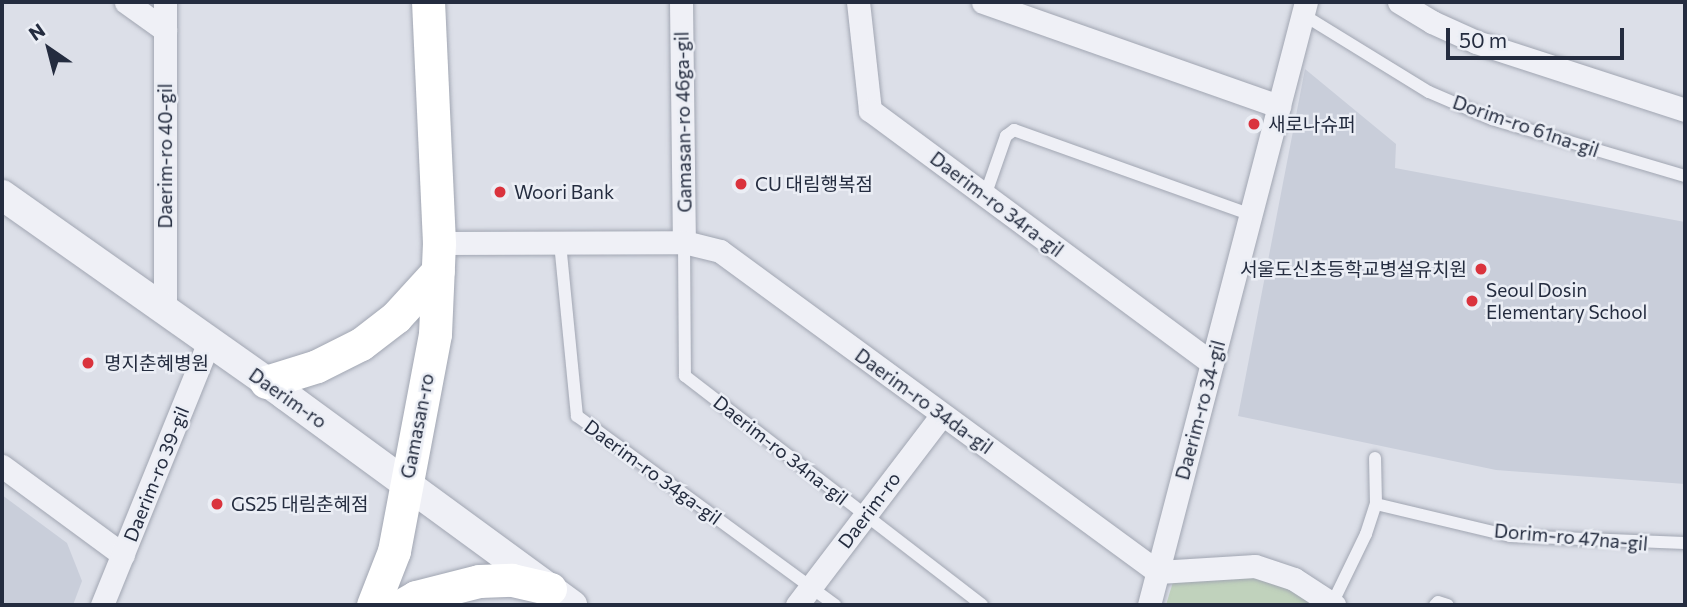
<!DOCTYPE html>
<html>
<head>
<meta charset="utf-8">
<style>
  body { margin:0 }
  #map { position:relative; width:1687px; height:607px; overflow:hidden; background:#dcdfe8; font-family:Commissioner,"Noto Sans KR",sans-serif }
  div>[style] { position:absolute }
  .built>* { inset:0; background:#c9ceda }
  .green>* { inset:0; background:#c0d2bc }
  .roads { filter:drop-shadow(0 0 2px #a1a6b2) drop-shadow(0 0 2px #a1a6b2) }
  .service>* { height:12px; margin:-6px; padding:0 6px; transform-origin:6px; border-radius:6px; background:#eff0f6 }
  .minor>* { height:23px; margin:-11.5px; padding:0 11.5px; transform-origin:11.5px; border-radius:11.5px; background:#eff0f6 }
  .tertiary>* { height:30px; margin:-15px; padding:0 15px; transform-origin:15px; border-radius:15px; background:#eff0f6 }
  .secondary>* { height:33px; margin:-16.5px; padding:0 16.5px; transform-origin:16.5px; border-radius:16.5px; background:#fff }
  .dots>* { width:19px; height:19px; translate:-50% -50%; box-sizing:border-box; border:4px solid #ebeef5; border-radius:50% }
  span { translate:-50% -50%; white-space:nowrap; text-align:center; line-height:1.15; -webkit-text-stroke:5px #ebeef5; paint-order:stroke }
  .street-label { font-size:19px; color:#242c3f }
  .poi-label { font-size:19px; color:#242c3f }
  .left { translate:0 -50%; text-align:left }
  .right { translate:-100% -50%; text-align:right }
  .frame { position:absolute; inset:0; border:4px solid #242c3f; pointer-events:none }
  .north { position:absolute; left:14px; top:14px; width:70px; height:70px; -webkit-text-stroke:5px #ebeef5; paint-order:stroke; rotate:325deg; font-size:19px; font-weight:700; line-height:28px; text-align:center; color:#242c3f }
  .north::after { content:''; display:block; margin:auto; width:24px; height:32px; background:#242c3f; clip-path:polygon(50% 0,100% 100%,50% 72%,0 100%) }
  .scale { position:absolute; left:1446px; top:28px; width:178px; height:32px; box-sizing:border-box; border:4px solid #242c3f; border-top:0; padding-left:9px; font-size:21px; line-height:24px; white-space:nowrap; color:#242c3f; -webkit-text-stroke:5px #ebeef5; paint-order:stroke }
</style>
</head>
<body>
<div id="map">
  <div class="built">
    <i style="clip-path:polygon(1305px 69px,1396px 144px,1395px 168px,1685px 222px,1685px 484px,1496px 470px,1238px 416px)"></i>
    <i style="clip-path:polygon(2px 495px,67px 543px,82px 581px,73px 605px,2px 605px)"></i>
  </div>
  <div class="green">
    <i style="clip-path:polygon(1228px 572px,1280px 581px,1321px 605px,1166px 605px,1173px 582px)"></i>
  </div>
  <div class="roads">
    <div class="service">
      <i style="left:1302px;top:14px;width:149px;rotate:31.6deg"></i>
      <i style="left:1429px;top:92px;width:69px;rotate:23.2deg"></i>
      <i style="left:1492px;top:119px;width:201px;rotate:16.5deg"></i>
      <i style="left:985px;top:196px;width:64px;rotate:-70.7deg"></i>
      <i style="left:1006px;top:136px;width:10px;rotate:-37deg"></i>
      <i style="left:1014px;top:130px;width:252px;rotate:19.7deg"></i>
      <i style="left:684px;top:242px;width:134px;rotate:89.6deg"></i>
      <i style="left:685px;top:376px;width:375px;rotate:37.6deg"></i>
      <i style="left:560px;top:243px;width:174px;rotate:84.4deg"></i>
      <i style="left:577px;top:416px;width:320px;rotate:36.2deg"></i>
      <i style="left:1376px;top:504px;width:138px;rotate:13.4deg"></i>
      <i style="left:1510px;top:536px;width:175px;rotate:2.3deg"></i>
      <i style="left:1332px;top:604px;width:78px;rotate:-64.1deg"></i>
      <i style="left:1366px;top:534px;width:32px;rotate:-72deg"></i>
      <i style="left:1376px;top:504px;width:46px;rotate:-91.2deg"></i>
      <i style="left:1435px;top:605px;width:4px;rotate:-45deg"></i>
      <i style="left:1438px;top:602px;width:10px;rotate:17deg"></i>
    </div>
    <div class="minor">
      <i style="left:126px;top:2px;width:48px;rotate:35.7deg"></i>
      <i style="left:681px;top:2px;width:240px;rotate:89.3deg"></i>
      <i style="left:858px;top:2px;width:109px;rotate:83.7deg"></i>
      <i style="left:870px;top:110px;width:425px;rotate:36.5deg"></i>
      <i style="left:983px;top:2px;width:314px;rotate:19.4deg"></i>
      <i style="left:1399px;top:2px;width:39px;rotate:31deg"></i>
      <i style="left:1432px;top:22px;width:48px;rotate:24.4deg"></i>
      <i style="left:1476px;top:42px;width:220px;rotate:18deg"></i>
      <i style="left:439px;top:243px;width:245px;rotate:-0.2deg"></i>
      <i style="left:684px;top:242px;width:37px;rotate:14deg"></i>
      <i style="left:720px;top:251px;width:543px;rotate:36.24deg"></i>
      <i style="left:1158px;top:572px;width:97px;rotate:-3.5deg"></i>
      <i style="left:1255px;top:566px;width:41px;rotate:18.4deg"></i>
      <i style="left:1294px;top:579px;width:48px;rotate:33deg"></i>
      <i style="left:165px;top:310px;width:308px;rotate:-90deg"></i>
      <i style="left:2px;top:466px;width:150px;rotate:36.3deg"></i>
      <i style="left:102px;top:605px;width:284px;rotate:-67.9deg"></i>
      <i style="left:797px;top:605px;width:239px;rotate:-52.7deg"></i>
      <i style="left:1149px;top:605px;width:623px;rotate:-75.41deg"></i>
    </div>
    <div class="tertiary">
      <i style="left:2px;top:195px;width:347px;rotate:35.2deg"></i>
      <i style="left:285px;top:395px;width:356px;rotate:36.2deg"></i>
    </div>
    <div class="secondary">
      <i style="left:266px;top:382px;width:53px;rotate:-17.4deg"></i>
      <i style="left:317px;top:366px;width:49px;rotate:-26.6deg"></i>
      <i style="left:361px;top:344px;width:44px;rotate:-37.6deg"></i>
      <i style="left:396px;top:317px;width:62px;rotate:-47.6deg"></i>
      <i style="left:373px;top:605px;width:58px;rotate:-68.7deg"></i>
      <i style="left:394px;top:551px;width:221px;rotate:-79.3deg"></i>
      <i style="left:435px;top:334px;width:91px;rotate:-87.5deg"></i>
      <i style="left:439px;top:243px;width:241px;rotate:-92.6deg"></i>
      <i style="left:402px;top:605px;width:16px;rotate:-30deg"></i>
      <i style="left:416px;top:597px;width:65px;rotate:-14.3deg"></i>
      <i style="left:479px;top:581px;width:33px;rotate:-2deg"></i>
      <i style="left:512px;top:580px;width:39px;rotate:13deg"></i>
    </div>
  </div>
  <div class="dots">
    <i style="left:1254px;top:124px;background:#da333d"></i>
    <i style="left:741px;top:184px;background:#da333d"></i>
    <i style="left:500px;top:192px;background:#da333d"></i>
    <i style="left:1481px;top:269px;background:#da333d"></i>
    <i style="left:1472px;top:301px;background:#da333d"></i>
    <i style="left:88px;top:363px;background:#da333d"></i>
    <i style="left:217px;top:504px;background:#da333d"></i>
  </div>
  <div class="street-label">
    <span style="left:683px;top:122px;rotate:-91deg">Gamasan-ro 46ga-gil</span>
    <span style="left:1526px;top:126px;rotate:19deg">Dorim-ro 61na-gil</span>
    <span style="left:165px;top:156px;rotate:-90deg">Daerim-ro 40-gil</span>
    <span style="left:997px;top:204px;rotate:37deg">Daerim-ro 34ra-gil</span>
    <span style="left:288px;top:398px;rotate:35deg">Daerim-ro</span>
    <span style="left:924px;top:401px;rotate:36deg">Daerim-ro 34da-gil</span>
    <span style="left:1200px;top:410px;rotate:-75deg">Daerim-ro 34-gil</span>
    <span style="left:417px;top:426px;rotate:-79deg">Gamasan-ro</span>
    <span style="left:781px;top:450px;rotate:38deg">Daerim-ro 34na-gil</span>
    <span style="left:653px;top:472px;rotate:36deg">Daerim-ro 34ga-gil</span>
    <span style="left:156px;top:474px;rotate:-68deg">Daerim-ro 39-gil</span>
    <span style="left:869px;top:510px;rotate:-53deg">Daerim-ro</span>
    <span style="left:1571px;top:537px;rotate:5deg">Dorim-ro 47na-gil</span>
  </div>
  <div class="poi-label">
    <span class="left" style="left:1268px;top:124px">새로나슈퍼</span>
    <span class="left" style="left:755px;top:184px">CU 대림행복점</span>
    <span class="left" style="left:514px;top:192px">Woori Bank</span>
    <span class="right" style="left:1467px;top:269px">서울도신초등학교병설유치원</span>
    <span class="left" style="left:1486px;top:301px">Seoul Dosin<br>Elementary School</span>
    <span class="left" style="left:104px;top:363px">명지춘혜병원</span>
    <span class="left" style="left:231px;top:504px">GS25 대림춘혜점</span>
  </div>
  <div class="frame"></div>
  <div class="north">N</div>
  <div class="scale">50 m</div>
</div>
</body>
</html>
